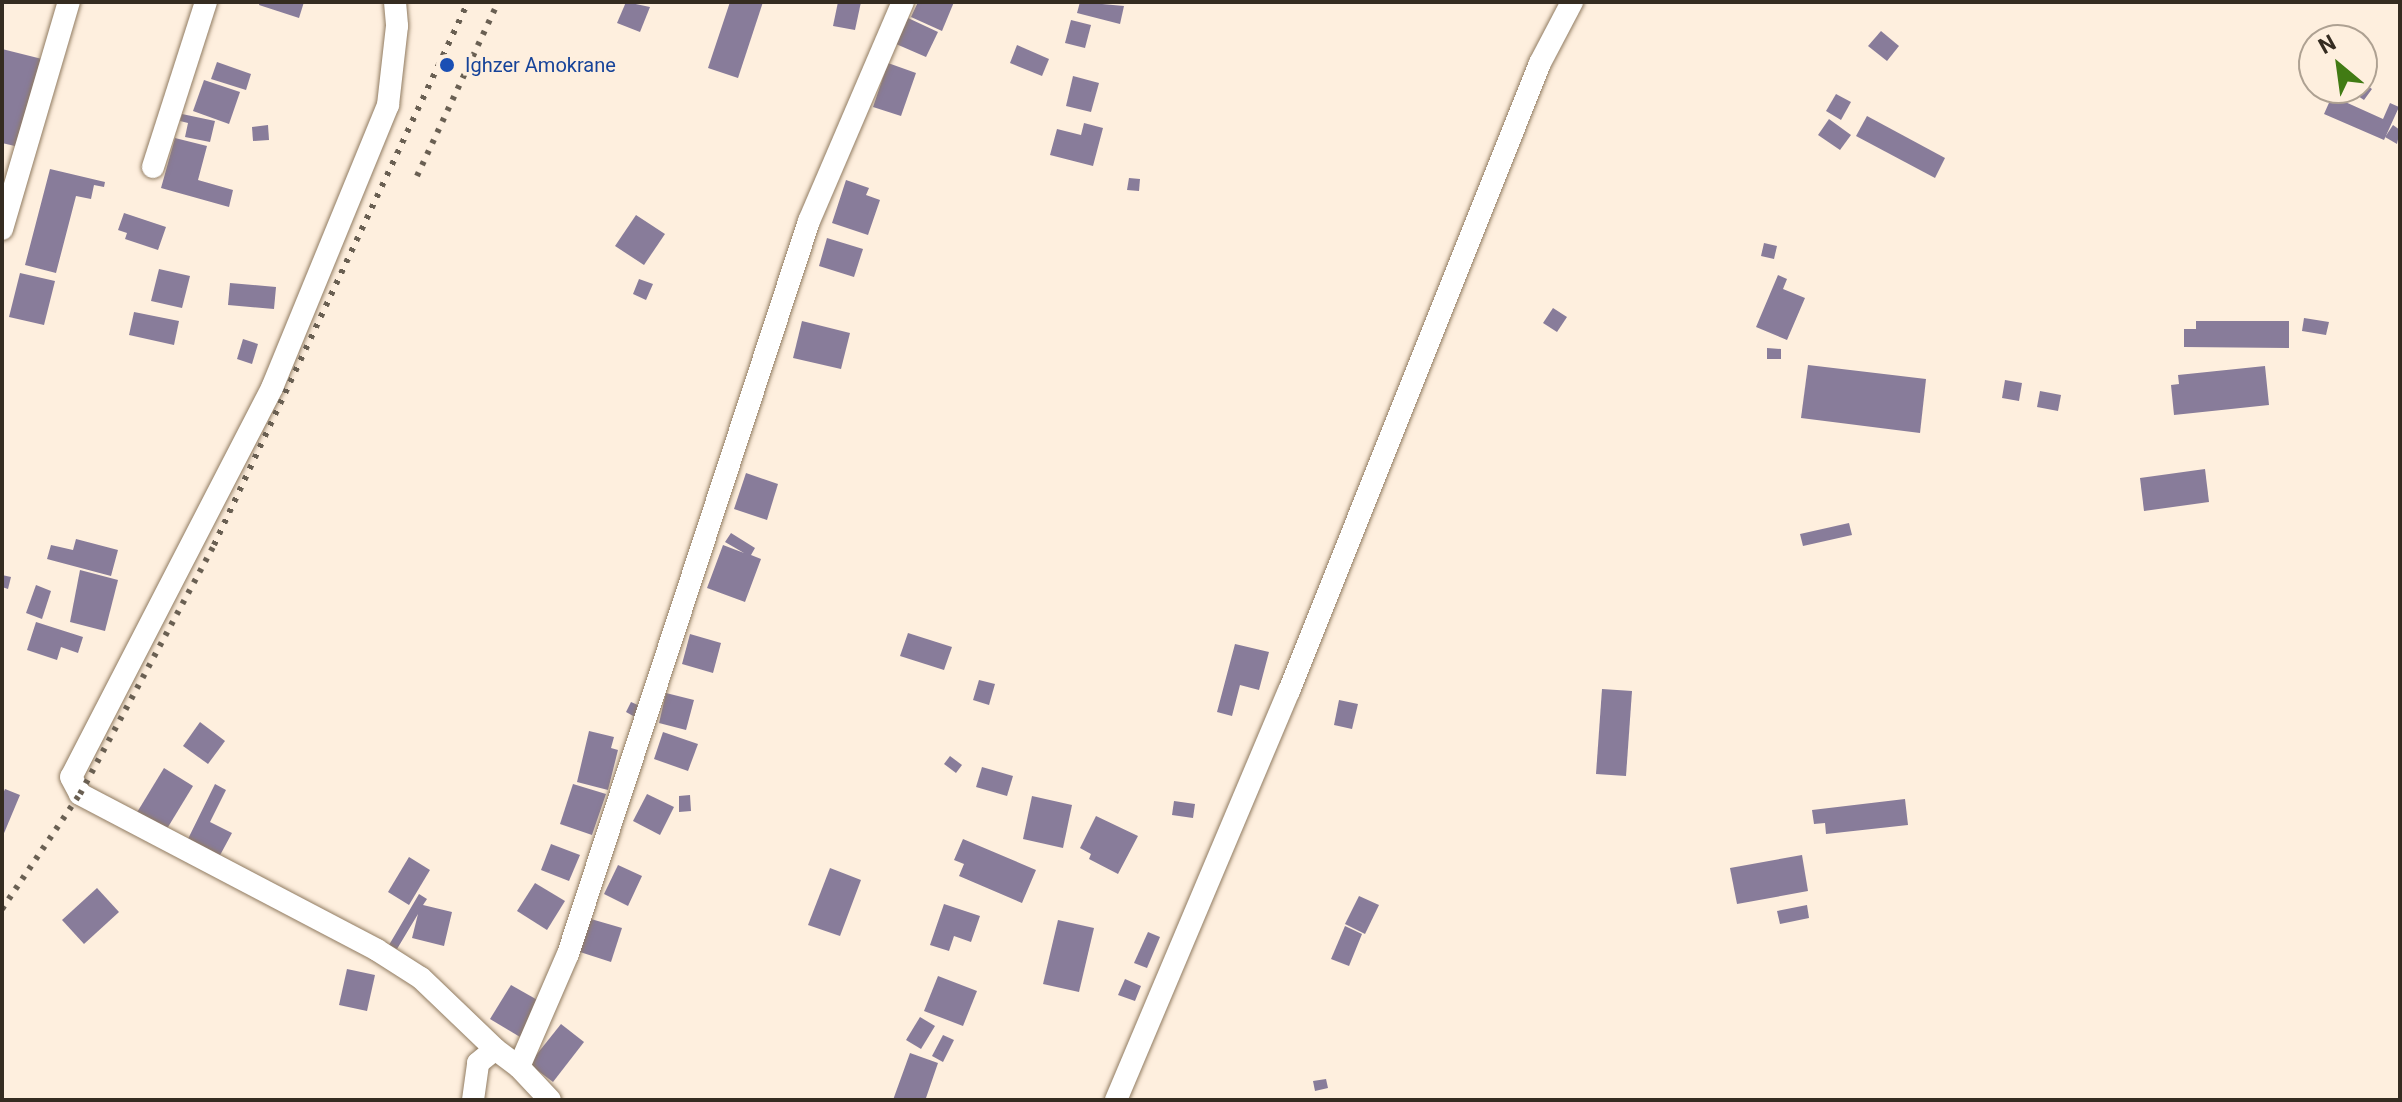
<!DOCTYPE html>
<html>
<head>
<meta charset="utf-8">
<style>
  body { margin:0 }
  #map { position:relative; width:2402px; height:1102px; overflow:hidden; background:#feefde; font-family:Roboto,sans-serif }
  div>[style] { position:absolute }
  .building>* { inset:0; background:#887c9a }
  .roads { filter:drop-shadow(0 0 2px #907b61) drop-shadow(0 0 2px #907b61) }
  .minor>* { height:22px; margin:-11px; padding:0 11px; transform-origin:11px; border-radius:11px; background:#fff }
  .rail>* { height:6px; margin-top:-3px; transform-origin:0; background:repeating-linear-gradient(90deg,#695f52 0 4px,transparent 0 12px) }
  .dots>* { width:22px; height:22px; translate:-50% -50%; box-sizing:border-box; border:4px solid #feefde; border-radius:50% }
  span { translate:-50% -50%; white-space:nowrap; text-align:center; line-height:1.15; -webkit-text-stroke:7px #feefde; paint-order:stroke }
  .transit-label { font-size:20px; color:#164399 }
  .left { translate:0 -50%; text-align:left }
  .frame { position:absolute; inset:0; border:4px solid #352c21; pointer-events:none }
  .north { position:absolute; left:2298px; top:24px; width:80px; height:80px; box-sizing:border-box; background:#feefde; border:2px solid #aea192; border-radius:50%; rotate:331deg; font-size:22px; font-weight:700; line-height:32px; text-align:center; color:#352c21 }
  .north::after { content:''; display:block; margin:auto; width:28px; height:36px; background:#417b14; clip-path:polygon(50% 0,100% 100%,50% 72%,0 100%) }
</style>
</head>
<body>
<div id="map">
  <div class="building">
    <i style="clip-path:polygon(260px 2px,304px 2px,299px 18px,259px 5px)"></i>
    <i style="clip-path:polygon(626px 2px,650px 7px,640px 32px,617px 23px)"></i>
    <i style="clip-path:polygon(730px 2px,763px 2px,738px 78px,708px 68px)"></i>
    <i style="clip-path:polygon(838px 2px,861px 2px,855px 30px,833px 26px)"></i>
    <i style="clip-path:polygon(918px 2px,954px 2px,942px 31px,911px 17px)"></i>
    <i style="clip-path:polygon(1080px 2px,1124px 6px,1120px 24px,1077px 13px)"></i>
    <i style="clip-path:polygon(908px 18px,938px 32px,926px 57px,896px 44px)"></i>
    <i style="clip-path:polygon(1071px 20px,1091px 25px,1085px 48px,1065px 43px)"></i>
    <i style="clip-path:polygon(1881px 31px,1899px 46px,1887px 61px,1868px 46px)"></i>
    <i style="clip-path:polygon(1017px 45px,1049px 59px,1042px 76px,1010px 63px)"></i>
    <i style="clip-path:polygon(2px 49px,42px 59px,19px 147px,2px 143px)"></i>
    <i style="clip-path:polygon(217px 62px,251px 74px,246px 90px,211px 79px)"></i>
    <i style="clip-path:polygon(888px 63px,916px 73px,901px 116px,873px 107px)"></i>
    <i style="clip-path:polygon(1073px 76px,1099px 83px,1091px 112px,1066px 106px)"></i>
    <i style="clip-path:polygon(204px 80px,240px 92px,229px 124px,193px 111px)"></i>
    <i style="clip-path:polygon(2362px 82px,2372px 89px,2364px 100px,2355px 94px,2362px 88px)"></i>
    <i style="clip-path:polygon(1836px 94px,1851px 102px,1841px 120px,1826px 111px)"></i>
    <i style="clip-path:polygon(2332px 96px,2383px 119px,2390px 103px,2399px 107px,2384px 140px,2324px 114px)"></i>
    <i style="clip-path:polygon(182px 114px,215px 121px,210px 142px,185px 137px,188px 123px,180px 121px)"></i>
    <i style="clip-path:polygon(1867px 116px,1945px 158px,1935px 178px,1856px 136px)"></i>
    <i style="clip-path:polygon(1829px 119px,1851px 135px,1840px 150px,1818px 135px)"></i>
    <i style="clip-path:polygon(1084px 123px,1103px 128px,1093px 166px,1050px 155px,1057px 129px,1081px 135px)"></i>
    <i style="clip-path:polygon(268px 125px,269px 140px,253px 141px,252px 127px)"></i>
    <i style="clip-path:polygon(2393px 125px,2400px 130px,2397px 144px,2385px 137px)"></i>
    <i style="clip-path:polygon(175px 138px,207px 146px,198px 180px,233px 190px,229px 207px,161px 188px)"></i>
    <i style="clip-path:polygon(50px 169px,105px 182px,104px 187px,94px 185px,91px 199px,76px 196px,56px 273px,25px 265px)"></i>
    <i style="clip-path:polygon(1129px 178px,1140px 179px,1139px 191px,1127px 190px)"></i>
    <i style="clip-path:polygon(846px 180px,869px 188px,866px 195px,880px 200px,868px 235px,832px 223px)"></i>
    <i style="clip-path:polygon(124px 213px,166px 227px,158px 250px,125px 239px,127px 233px,118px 230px)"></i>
    <i style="clip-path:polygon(636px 215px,665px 234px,644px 265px,615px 246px)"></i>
    <i style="clip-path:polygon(827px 238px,863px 249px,854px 277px,819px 266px)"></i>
    <i style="clip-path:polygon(1764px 243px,1777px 246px,1774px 259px,1761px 256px)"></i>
    <i style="clip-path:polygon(159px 269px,190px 276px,182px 308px,151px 301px)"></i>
    <i style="clip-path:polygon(20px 273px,55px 281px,44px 325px,9px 317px)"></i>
    <i style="clip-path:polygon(1778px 275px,1787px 279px,1783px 289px,1805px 298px,1787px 340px,1756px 327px)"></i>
    <i style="clip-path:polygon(639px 279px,653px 284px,646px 300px,633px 294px)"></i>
    <i style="clip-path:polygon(230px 283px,276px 287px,274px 309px,228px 305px)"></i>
    <i style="clip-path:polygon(1553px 308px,1567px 317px,1557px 332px,1543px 323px)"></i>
    <i style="clip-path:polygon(134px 312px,179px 321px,174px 345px,129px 335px)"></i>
    <i style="clip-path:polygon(2304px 318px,2329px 322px,2326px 335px,2302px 331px)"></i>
    <i style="clip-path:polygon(802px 321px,850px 333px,841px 369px,793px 358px)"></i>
    <i style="clip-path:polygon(2196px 321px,2289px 321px,2289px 348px,2184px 347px,2184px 329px,2196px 329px)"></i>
    <i style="clip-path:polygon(243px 339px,258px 344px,252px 364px,237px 359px)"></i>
    <i style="clip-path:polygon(1767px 348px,1781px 349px,1781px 359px,1767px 359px)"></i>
    <i style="clip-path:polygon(1808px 365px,1926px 379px,1920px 433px,1801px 418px)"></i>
    <i style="clip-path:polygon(2265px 366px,2269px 405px,2174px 415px,2171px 385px,2179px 384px,2178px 375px)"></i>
    <i style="clip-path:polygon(2005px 380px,2022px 383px,2019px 401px,2002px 398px)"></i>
    <i style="clip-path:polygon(2040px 391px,2061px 395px,2058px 411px,2037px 407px)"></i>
    <i style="clip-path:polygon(2205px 469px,2209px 502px,2144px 511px,2140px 478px)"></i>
    <i style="clip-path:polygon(746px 473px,778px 484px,767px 520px,734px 509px)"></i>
    <i style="clip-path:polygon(1849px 523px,1852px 535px,1803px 546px,1800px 534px)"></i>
    <i style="clip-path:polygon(731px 533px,755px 548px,751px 555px,761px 559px,745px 602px,707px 588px,723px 545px,744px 553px,725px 542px)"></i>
    <i style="clip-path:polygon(76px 539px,118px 550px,111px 576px,47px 559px,51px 545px,73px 550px)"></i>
    <i style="clip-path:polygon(80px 570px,118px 580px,105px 631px,70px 622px)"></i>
    <i style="clip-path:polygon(2px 575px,11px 577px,8px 589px,2px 587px)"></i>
    <i style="clip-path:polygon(36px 585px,51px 591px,42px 619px,26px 613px)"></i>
    <i style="clip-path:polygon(36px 622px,83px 637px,78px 653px,61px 647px,57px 660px,27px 650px)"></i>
    <i style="clip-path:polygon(908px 633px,952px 647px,944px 670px,900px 656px)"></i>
    <i style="clip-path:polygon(690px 634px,721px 643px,713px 673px,682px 664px)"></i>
    <i style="clip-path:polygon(1235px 644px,1269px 652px,1259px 690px,1240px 685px,1232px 716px,1217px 712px)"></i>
    <i style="clip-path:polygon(979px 680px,995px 684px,989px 705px,973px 700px)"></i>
    <i style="clip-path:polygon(1602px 689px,1632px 691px,1626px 776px,1596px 774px)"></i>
    <i style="clip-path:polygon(666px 693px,694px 700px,686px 730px,659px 723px)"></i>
    <i style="clip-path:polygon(1339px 700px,1358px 704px,1352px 729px,1334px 725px)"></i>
    <i style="clip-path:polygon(631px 702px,640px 706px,635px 717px,626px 712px)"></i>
    <i style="clip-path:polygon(200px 722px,225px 741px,208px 764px,183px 746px)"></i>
    <i style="clip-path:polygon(589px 731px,614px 737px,611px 748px,618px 750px,608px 790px,577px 782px)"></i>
    <i style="clip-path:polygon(663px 732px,698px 744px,688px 771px,654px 759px)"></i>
    <i style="clip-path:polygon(950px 756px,962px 765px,956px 773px,944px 764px)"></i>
    <i style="clip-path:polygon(982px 767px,1013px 776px,1007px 796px,976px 787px)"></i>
    <i style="clip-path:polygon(164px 768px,193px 786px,165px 832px,136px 814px)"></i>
    <i style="clip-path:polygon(215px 784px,226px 790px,210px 822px,232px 833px,218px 859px,186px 843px)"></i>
    <i style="clip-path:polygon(573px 784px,606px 794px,592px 835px,560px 824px)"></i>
    <i style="clip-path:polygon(5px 789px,20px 795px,2px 838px,2px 796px)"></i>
    <i style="clip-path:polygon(647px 794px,674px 807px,660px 835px,633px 821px)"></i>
    <i style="clip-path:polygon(690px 795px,691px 811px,679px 812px,679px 796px)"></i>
    <i style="clip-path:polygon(1032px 796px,1072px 805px,1063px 848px,1023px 839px)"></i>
    <i style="clip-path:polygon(1905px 799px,1908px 825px,1826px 834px,1825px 823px,1814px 824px,1812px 810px)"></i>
    <i style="clip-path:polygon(1174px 801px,1195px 804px,1193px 818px,1172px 815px)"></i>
    <i style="clip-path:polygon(1096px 816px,1138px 836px,1118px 874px,1089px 859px,1091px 854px,1080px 848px)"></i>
    <i style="clip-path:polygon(963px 839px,1036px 870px,1022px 903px,959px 876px,964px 864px,954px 860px)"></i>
    <i style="clip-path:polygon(551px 844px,580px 855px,569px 881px,541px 870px)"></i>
    <i style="clip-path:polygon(1802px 855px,1808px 891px,1737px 904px,1730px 868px)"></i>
    <i style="clip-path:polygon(409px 857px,430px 870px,409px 905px,388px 892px)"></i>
    <i style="clip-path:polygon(618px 865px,642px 876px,628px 906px,604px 894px)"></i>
    <i style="clip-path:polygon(830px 868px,861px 880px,840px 936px,808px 925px)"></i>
    <i style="clip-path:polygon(535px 883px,565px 901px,547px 930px,517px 911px)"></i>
    <i style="clip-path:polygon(97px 888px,119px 912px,84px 944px,62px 920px)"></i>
    <i style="clip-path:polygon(419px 894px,427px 899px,423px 905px,452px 912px,444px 946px,412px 938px,418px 914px,397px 949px,389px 945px)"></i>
    <i style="clip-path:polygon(1359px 896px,1379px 905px,1365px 934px,1345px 924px)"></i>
    <i style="clip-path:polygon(944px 904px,980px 916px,971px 942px,954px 936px,949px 951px,930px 945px)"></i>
    <i style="clip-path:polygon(1807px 905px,1809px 918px,1780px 924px,1777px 911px)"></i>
    <i style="clip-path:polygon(591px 919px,622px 928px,611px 962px,580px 952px)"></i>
    <i style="clip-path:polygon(1058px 920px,1094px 928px,1079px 992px,1043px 984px)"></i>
    <i style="clip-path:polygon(1345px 926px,1362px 934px,1349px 966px,1331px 959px)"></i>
    <i style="clip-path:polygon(1148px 932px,1160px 937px,1147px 968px,1134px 963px)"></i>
    <i style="clip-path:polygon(347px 969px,375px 975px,367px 1011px,339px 1005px)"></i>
    <i style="clip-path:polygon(938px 976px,977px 991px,963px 1026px,924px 1011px)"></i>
    <i style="clip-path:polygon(1125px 979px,1141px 986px,1135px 1001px,1118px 995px)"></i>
    <i style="clip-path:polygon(511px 985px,541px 1002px,520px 1037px,490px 1019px)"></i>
    <i style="clip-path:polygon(920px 1017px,935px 1026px,921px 1049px,906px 1040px)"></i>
    <i style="clip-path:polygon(561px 1024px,584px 1042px,553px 1082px,529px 1064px)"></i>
    <i style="clip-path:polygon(943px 1035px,954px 1040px,943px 1062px,932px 1056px)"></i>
    <i style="clip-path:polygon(910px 1053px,938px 1063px,926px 1098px,931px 1100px,893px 1100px)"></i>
    <i style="clip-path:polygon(1326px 1079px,1328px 1088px,1315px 1091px,1313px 1081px)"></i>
  </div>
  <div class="roads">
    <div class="minor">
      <i style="left:395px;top:2px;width:24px;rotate:85deg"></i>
      <i style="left:397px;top:26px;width:80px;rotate:96.5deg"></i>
      <i style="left:388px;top:105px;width:304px;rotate:112.3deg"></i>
      <i style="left:273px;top:386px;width:440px;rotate:117.3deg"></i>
      <i style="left:71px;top:777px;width:19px;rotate:62deg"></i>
      <i style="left:80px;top:794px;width:335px;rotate:27.7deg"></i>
      <i style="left:377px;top:950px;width:52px;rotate:32.5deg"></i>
      <i style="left:421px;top:978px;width:103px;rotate:43.8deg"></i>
      <i style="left:495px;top:1049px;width:30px;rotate:37deg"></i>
      <i style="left:519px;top:1067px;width:45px;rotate:46.8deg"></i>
      <i style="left:153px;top:167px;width:173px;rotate:-72.2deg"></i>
      <i style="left:2px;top:229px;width:237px;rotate:-73.6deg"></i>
      <i style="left:519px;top:1067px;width:123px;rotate:-66.6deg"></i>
      <i style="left:568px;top:954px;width:772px;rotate:-71.8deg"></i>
      <i style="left:809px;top:221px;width:238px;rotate:-66.8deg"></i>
      <i style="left:473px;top:1100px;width:37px;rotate:-82deg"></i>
      <i style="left:478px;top:1063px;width:22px;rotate:-39deg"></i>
      <i style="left:1116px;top:1100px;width:444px;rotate:-67.1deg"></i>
      <i style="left:1289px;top:691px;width:676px;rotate:-68.21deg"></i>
      <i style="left:1540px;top:63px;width:69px;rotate:-62.3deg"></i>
    </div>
  </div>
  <div class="rail">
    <i style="left:417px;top:176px;width:192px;rotate:-65deg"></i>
    <i style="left:2px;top:909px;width:139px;rotate:-55.9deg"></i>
    <i style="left:80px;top:794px;width:283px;rotate:-61.7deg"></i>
    <i style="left:214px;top:545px;width:599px;rotate:-64.93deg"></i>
  </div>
  <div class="dots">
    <i style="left:447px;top:65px;background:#1a4fb4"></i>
  </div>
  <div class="transit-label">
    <span class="left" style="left:465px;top:65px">Ighzer Amokrane</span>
  </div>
  <div class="frame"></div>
  <div class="north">N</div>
</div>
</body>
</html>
